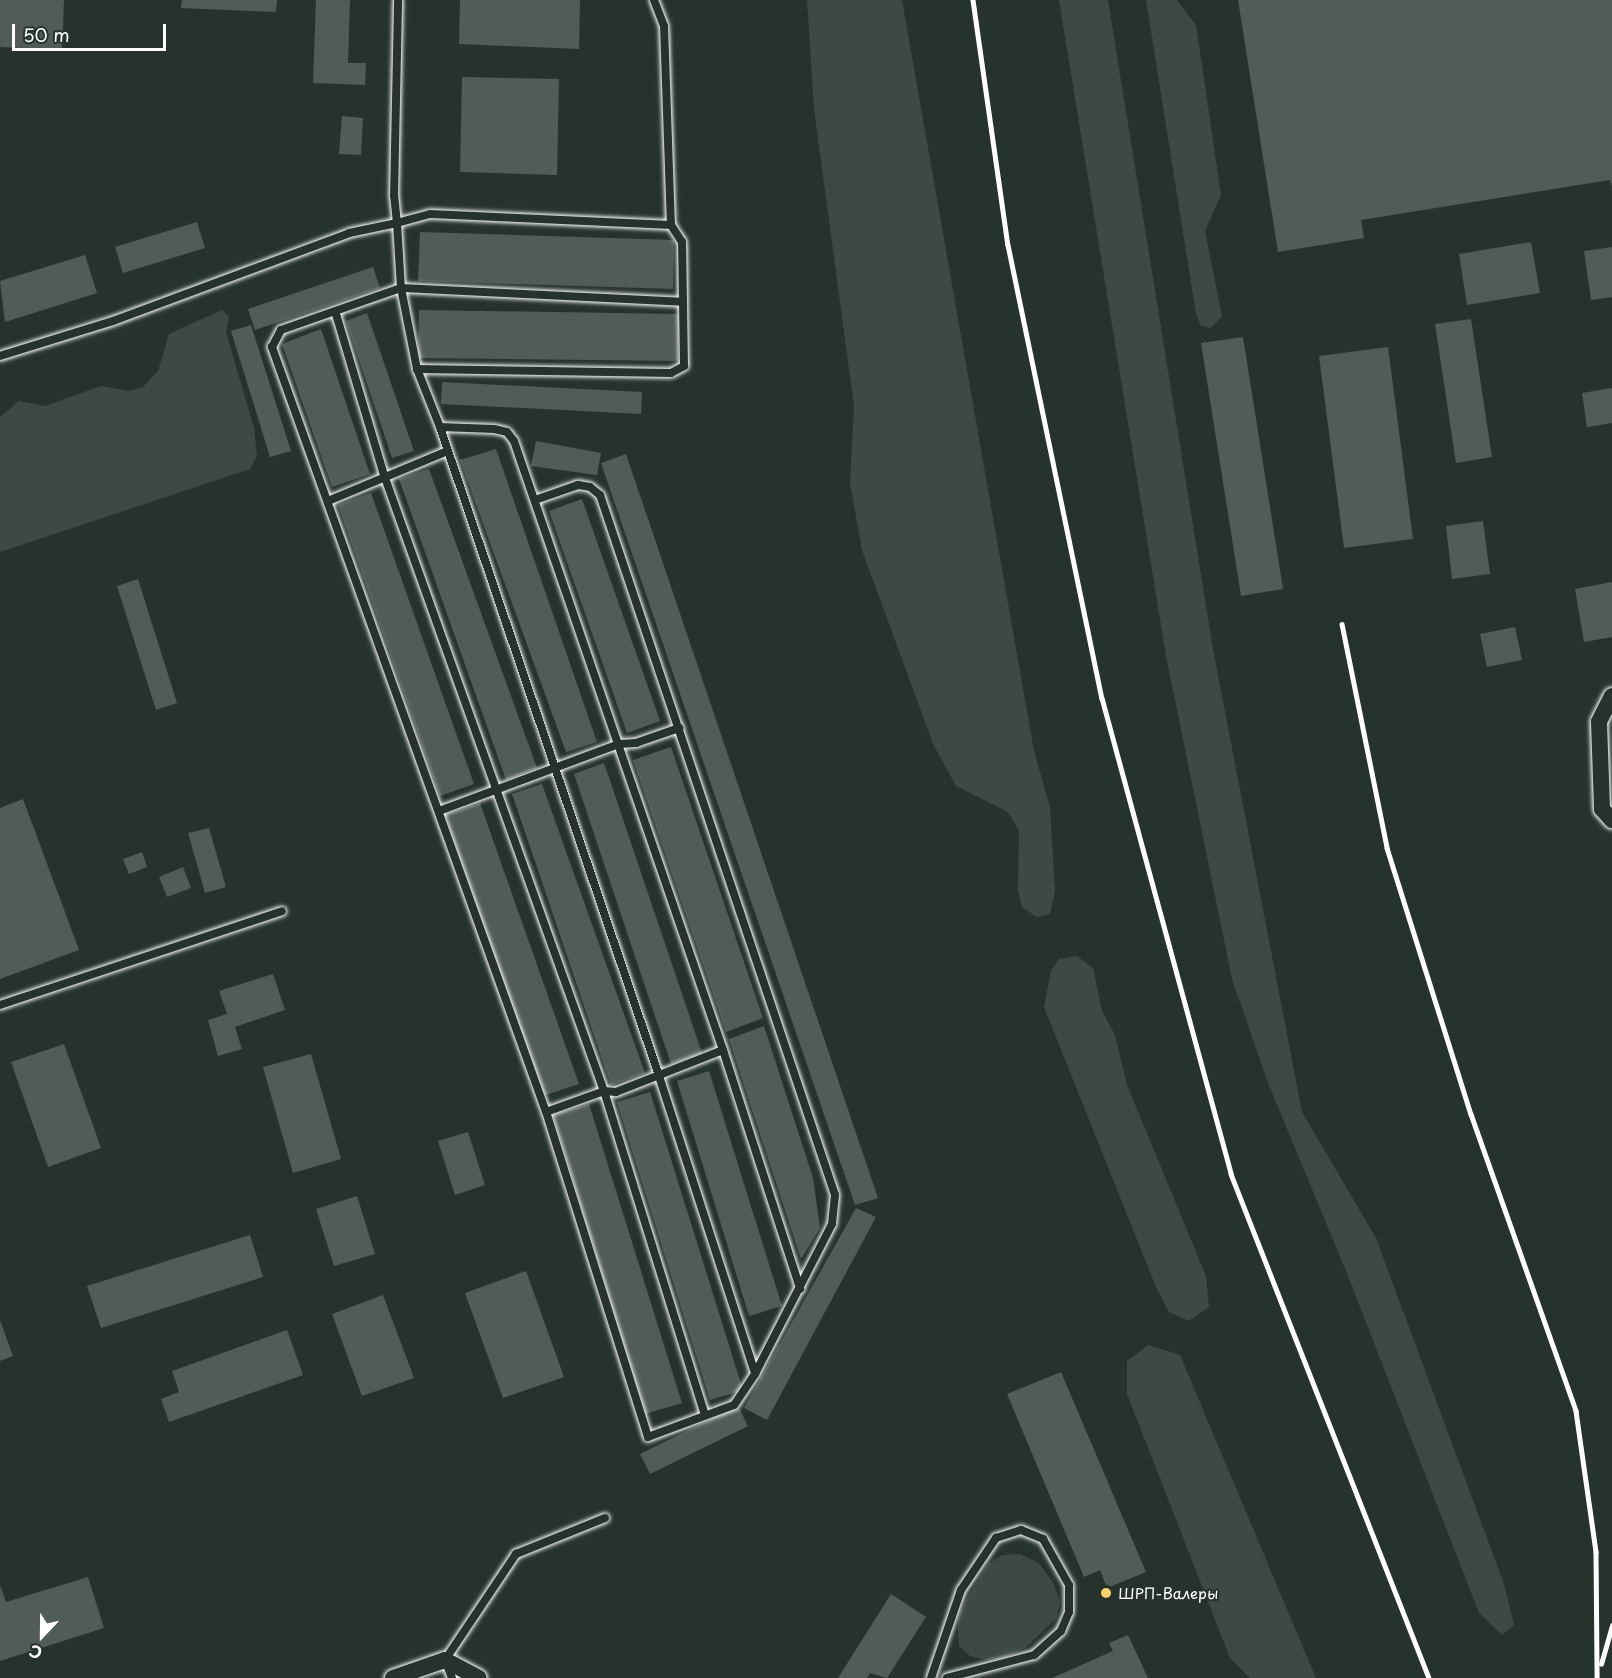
<!DOCTYPE html>
<html>
<head>
<meta charset="utf-8">
<style>
  body { margin:0 }
  #map { position:relative; width:1612px; height:1678px; overflow:hidden; background:#26332d; font-family:"Playpen Sans",sans-serif }
  div>[style] { position:absolute }
  .green>* { inset:0; background:#3e4944 }
  .building>* { inset:0; background:#515c57 }
  .roads { filter:drop-shadow(0 0 2px #fff) drop-shadow(0 0 2px #fff) }
  .service>* { height:8px; margin:-4px; padding:0 4px; transform-origin:4px; border-radius:4px; background:#26332d }
  .minor>* { height:16px; margin:-8px; padding:0 8px; transform-origin:8px; border-radius:8px; background:#26332d }
  .rail>* { height:4.5px; margin:-2.25px; padding:0 2.25px; transform-origin:2.25px; border-radius:2.25px; background:#fff }
  .dots>* { width:16px; height:16px; translate:-50% -50%; box-sizing:border-box; border:3px solid #26332d; border-radius:50% }
  span { translate:-50% -50%; white-space:nowrap; text-align:center; line-height:1.15; -webkit-text-stroke:4.5px #26332d; paint-order:stroke }
  .poi-label { font-size:15px; color:#fff }
  .left { translate:0 -50%; text-align:left }
  .north { position:absolute; left:12px; top:1606px; width:60px; height:60px; -webkit-text-stroke:4px #26332d; paint-order:stroke; rotate:202deg; font-size:16px; font-weight:700; line-height:24px; text-align:center; color:#fff }
  .north::after { content:''; display:block; margin:auto; width:21px; height:27px; background:#fff; clip-path:polygon(50% 0,100% 100%,50% 72%,0 100%) }
  .scale { position:absolute; left:12px; top:24px; width:154px; height:27px; box-sizing:border-box; border:3px solid #fff; border-top:0; padding-left:8px; font-size:18px; line-height:21px; white-space:nowrap; color:#fff; -webkit-text-stroke:4px #26332d; paint-order:stroke }
</style>
</head>
<body>
<div id="map">
  <div class="green">
    <i style="clip-path:polygon(807px 0,902px 0,1034px 751px,1050px 807px,1055px 891px,1050px 914px,1037px 917px,1022px 907px,1018px 891px,1019px 831px,1008px 812px,956px 786px,933px 744px,862px 550px,850px 483px,854px 406px,814px 109px)"></i>
    <i style="clip-path:polygon(1059px 0,1108px 0,1213px 649px,1302px 1112px,1376px 1238px,1504px 1584px,1514px 1625px,1502px 1635px,1479px 1613px,1346px 1271px,1268px 1083px,1232px 979px,1166px 656px)"></i>
    <i style="clip-path:polygon(1146px 0,1177px 0,1196px 25px,1221px 195px,1205px 231px,1222px 316px,1211px 328px,1201px 326px,1196px 314px)"></i>
    <i style="clip-path:polygon(222px 310px,229px 316px,226px 332px,254px 428px,257px 456px,250px 469px,0 552px,0 417px,19px 401px,45px 406px,101px 386px,129px 391px,143px 387px,158px 371px,169px 334px)"></i>
    <i style="clip-path:polygon(1077px 956px,1093px 968px,1102px 1011px,1115px 1035px,1127px 1085px,1206px 1276px,1209px 1307px,1189px 1321px,1169px 1312px,1156px 1287px,1044px 1007px,1051px 971px,1059px 959px)"></i>
    <i style="clip-path:polygon(1148px 1345px,1180px 1355px,1316px 1678px,1250px 1678px,1230px 1658px,1127px 1394px,1127px 1361px)"></i>
    <i style="clip-path:polygon(1020px 1554px,1039px 1563px,1054px 1584px,1060px 1602px,1056px 1619px,1025px 1648px,1002px 1658px,986px 1660px,970px 1656px,959px 1646px,958px 1636px,958px 1618px,965px 1602px,988px 1564px,1002px 1555px)"></i>
  </div>
  <div class="building">
    <i style="clip-path:polygon(0 0,64px 0,62px 50px,0 47px)"></i>
    <i style="clip-path:polygon(182px 0,277px 0,276px 12px,181px 8px)"></i>
    <i style="clip-path:polygon(316px 0,350px 0,348px 63px,366px 63px,365px 85px,313px 83px)"></i>
    <i style="clip-path:polygon(460px 0,580px 0,579px 49px,459px 44px)"></i>
    <i style="clip-path:polygon(1238px 0,1612px 0,1612px 187px,1610px 180px,1361px 220px,1364px 238px,1278px 252px)"></i>
    <i style="clip-path:polygon(462px 77px,559px 79px,557px 175px,460px 172px)"></i>
    <i style="clip-path:polygon(342px 116px,363px 118px,361px 155px,339px 154px)"></i>
    <i style="clip-path:polygon(197px 222px,205px 248px,123px 273px,115px 247px)"></i>
    <i style="clip-path:polygon(420px 232px,674px 240px,673px 289px,418px 281px)"></i>
    <i style="clip-path:polygon(1531px 242px,1540px 293px,1467px 305px,1459px 254px)"></i>
    <i style="clip-path:polygon(1612px 247px,1612px 297px,1591px 300px,1584px 251px)"></i>
    <i style="clip-path:polygon(85px 255px,97px 293px,5px 322px,0 281px)"></i>
    <i style="clip-path:polygon(373px 267px,380px 288px,255px 330px,248px 309px)"></i>
    <i style="clip-path:polygon(419px 310px,679px 314px,678px 361px,418px 358px)"></i>
    <i style="clip-path:polygon(367px 313px,414px 451px,392px 458px,346px 321px)"></i>
    <i style="clip-path:polygon(1471px 319px,1492px 457px,1456px 463px,1435px 324px)"></i>
    <i style="clip-path:polygon(251px 325px,291px 451px,270px 457px,231px 331px)"></i>
    <i style="clip-path:polygon(321px 329px,370px 474px,332px 487px,282px 344px)"></i>
    <i style="clip-path:polygon(1243px 337px,1283px 589px,1241px 596px,1201px 343px)"></i>
    <i style="clip-path:polygon(1388px 347px,1413px 539px,1344px 548px,1319px 356px)"></i>
    <i style="clip-path:polygon(442px 382px,642px 392px,641px 414px,441px 404px)"></i>
    <i style="clip-path:polygon(1612px 388px,1612px 423px,1587px 427px,1582px 393px)"></i>
    <i style="clip-path:polygon(536px 441px,601px 453px,597px 475px,531px 466px)"></i>
    <i style="clip-path:polygon(496px 449px,597px 742px,566px 752px,460px 460px)"></i>
    <i style="clip-path:polygon(626px 454px,878px 1198px,855px 1205px,601px 463px)"></i>
    <i style="clip-path:polygon(429px 469px,537px 768px,506px 780px,399px 479px)"></i>
    <i style="clip-path:polygon(371px 493px,474px 784px,440px 796px,338px 505px)"></i>
    <i style="clip-path:polygon(582px 499px,660px 721px,627px 733px,549px 511px)"></i>
    <i style="clip-path:polygon(1483px 521px,1490px 574px,1452px 579px,1446px 526px)"></i>
    <i style="clip-path:polygon(138px 579px,177px 703px,156px 710px,117px 586px)"></i>
    <i style="clip-path:polygon(1612px 582px,1612px 637px,1584px 642px,1575px 589px)"></i>
    <i style="clip-path:polygon(1515px 627px,1522px 660px,1487px 667px,1480px 634px)"></i>
    <i style="clip-path:polygon(671px 747px,763px 1018px,726px 1032px,633px 760px)"></i>
    <i style="clip-path:polygon(604px 763px,702px 1053px,671px 1064px,574px 774px)"></i>
    <i style="clip-path:polygon(542px 784px,645px 1073px,611px 1085px,512px 794px)"></i>
    <i style="clip-path:polygon(23px 799px,79px 950px,0 979px,0 808px)"></i>
    <i style="clip-path:polygon(480px 803px,579px 1084px,543px 1096px,445px 815px)"></i>
    <i style="clip-path:polygon(209px 828px,226px 887px,205px 893px,188px 833px)"></i>
    <i style="clip-path:polygon(142px 852px,147px 867px,129px 874px,123px 859px)"></i>
    <i style="clip-path:polygon(183px 867px,191px 888px,167px 897px,159px 877px)"></i>
    <i style="clip-path:polygon(273px 974px,285px 1010px,235px 1027px,242px 1049px,218px 1056px,208px 1020px,227px 1014px,219px 991px)"></i>
    <i style="clip-path:polygon(764px 1026px,813px 1178px,820px 1228px,801px 1259px,729px 1039px)"></i>
    <i style="clip-path:polygon(64px 1044px,101px 1148px,48px 1167px,11px 1062px)"></i>
    <i style="clip-path:polygon(311px 1054px,341px 1159px,293px 1173px,263px 1067px)"></i>
    <i style="clip-path:polygon(709px 1071px,782px 1306px,749px 1316px,677px 1081px)"></i>
    <i style="clip-path:polygon(650px 1092px,743px 1390px,710px 1400px,617px 1102px)"></i>
    <i style="clip-path:polygon(589px 1104px,682px 1403px,645px 1414px,553px 1115px)"></i>
    <i style="clip-path:polygon(468px 1132px,485px 1185px,455px 1195px,438px 1141px)"></i>
    <i style="clip-path:polygon(357px 1196px,375px 1254px,334px 1266px,316px 1209px)"></i>
    <i style="clip-path:polygon(856px 1208px,876px 1217px,767px 1420px,744px 1408px)"></i>
    <i style="clip-path:polygon(250px 1235px,263px 1277px,101px 1328px,87px 1286px)"></i>
    <i style="clip-path:polygon(526px 1271px,564px 1377px,503px 1398px,465px 1293px)"></i>
    <i style="clip-path:polygon(383px 1295px,414px 1378px,362px 1396px,332px 1314px)"></i>
    <i style="clip-path:polygon(0 1320px,13px 1356px,0 1361px)"></i>
    <i style="clip-path:polygon(287px 1330px,303px 1375px,169px 1422px,161px 1399px,179px 1392px,172px 1371px)"></i>
    <i style="clip-path:polygon(1061px 1372px,1146px 1572px,1107px 1588px,1100px 1570px,1084px 1577px,1007px 1394px)"></i>
    <i style="clip-path:polygon(738px 1406px,748px 1426px,650px 1474px,640px 1454px)"></i>
    <i style="clip-path:polygon(88px 1577px,104px 1628px,0 1661px,0 1585px,6px 1602px)"></i>
    <i style="clip-path:polygon(891px 1594px,926px 1617px,887px 1678px,870px 1673px,867px 1678px,838px 1678px)"></i>
    <i style="clip-path:polygon(1128px 1635px,1148px 1678px,1052px 1678px,1113px 1651px,1109px 1643px)"></i>
  </div>
  <div class="roads">
    <div class="service">
      <i style="left:654px;top:0;width:28px;rotate:69deg"></i>
      <i style="left:664px;top:26px;width:199px;rotate:88deg"></i>
      <i style="left:671px;top:225px;width:241px;rotate:-177.4deg"></i>
      <i style="left:430px;top:214px;width:34px;rotate:165deg"></i>
      <i style="left:397px;top:223px;width:65px;rotate:86.5deg"></i>
      <i style="left:401px;top:288px;width:83px;rotate:78.8deg"></i>
      <i style="left:417px;top:369px;width:62px;rotate:68.4deg"></i>
      <i style="left:440px;top:427px;width:685px;rotate:71.35deg"></i>
      <i style="left:659px;top:1076px;width:313px;rotate:72.1deg"></i>
      <i style="left:755px;top:1374px;width:37px;rotate:124deg"></i>
      <i style="left:734px;top:1405px;width:92px;rotate:159.6deg"></i>
      <i style="left:648px;top:1437px;width:341px;rotate:-107.4deg"></i>
      <i style="left:546px;top:1112px;width:813px;rotate:-109.71deg"></i>
      <i style="left:272px;top:347px;width:19px;rotate:-62deg"></i>
      <i style="left:281px;top:330px;width:127px;rotate:-19.3deg"></i>
      <i style="left:401px;top:288px;width:282px;rotate:2.8deg"></i>
      <i style="left:336px;top:314px;width:168px;rotate:73.4deg"></i>
      <i style="left:384px;top:475px;width:654px;rotate:70.35deg"></i>
      <i style="left:604px;top:1091px;width:339px;rotate:72.7deg"></i>
      <i style="left:0;top:356px;width:118px;rotate:-17.2deg"></i>
      <i style="left:113px;top:321px;width:252px;rotate:-20.4deg"></i>
      <i style="left:349px;top:233px;width:49px;rotate:-11.8deg"></i>
      <i style="left:397px;top:223px;width:27px;rotate:-96deg"></i>
      <i style="left:394px;top:196px;width:196px;rotate:-88.8deg"></i>
      <i style="left:417px;top:369px;width:254px;rotate:0.9deg"></i>
      <i style="left:671px;top:373px;width:15px;rotate:-28deg"></i>
      <i style="left:684px;top:366px;width:124px;rotate:-90.9deg"></i>
      <i style="left:682px;top:242px;width:20px;rotate:-123deg"></i>
      <i style="left:440px;top:427px;width:54px;rotate:2.1deg"></i>
      <i style="left:494px;top:429px;width:13px;rotate:13deg"></i>
      <i style="left:507px;top:432px;width:11px;rotate:52deg"></i>
      <i style="left:514px;top:441px;width:644px;rotate:71.06deg"></i>
      <i style="left:723px;top:1050px;width:251px;rotate:72.1deg"></i>
      <i style="left:535px;top:500px;width:46px;rotate:-19.2deg"></i>
      <i style="left:578px;top:485px;width:12px;rotate:9deg"></i>
      <i style="left:590px;top:487px;width:13px;rotate:39deg"></i>
      <i style="left:600px;top:495px;width:738px;rotate:71.44deg"></i>
      <i style="left:835px;top:1195px;width:29px;rotate:96deg"></i>
      <i style="left:832px;top:1224px;width:169px;rotate:117.2deg"></i>
      <i style="left:328px;top:501px;width:127px;rotate:-22.7deg"></i>
      <i style="left:439px;top:811px;width:192px;rotate:-20.4deg"></i>
      <i style="left:619px;top:744px;width:17px;rotate:-3deg"></i>
      <i style="left:636px;top:743px;width:46px;rotate:-19.2deg"></i>
      <i style="left:0;top:1005px;width:297px;rotate:-18.4deg"></i>
      <i style="left:546px;top:1112px;width:62px;rotate:-19.9deg"></i>
      <i style="left:604px;top:1091px;width:12px;rotate:5deg"></i>
      <i style="left:616px;top:1092px;width:115px;rotate:-21.4deg"></i>
      <i style="left:452px;top:1678px;width:19px;rotate:-111deg"></i>
      <i style="left:445px;top:1660px;width:128px;rotate:-56.2deg"></i>
      <i style="left:516px;top:1554px;width:96px;rotate:-22deg"></i>
      <i style="left:931px;top:1678px;width:93px;rotate:-71.2deg"></i>
      <i style="left:961px;top:1590px;width:63px;rotate:-56.1deg"></i>
      <i style="left:996px;top:1538px;width:26px;rotate:-18deg"></i>
      <i style="left:1021px;top:1530px;width:24px;rotate:22deg"></i>
      <i style="left:1043px;top:1539px;width:53px;rotate:60.5deg"></i>
      <i style="left:1069px;top:1585px;width:27px;rotate:90deg"></i>
      <i style="left:1069px;top:1612px;width:21px;rotate:113deg"></i>
      <i style="left:1061px;top:1631px;width:36px;rotate:138deg"></i>
      <i style="left:1034px;top:1655px;width:90px;rotate:165.2deg"></i>
    </div>
    <div class="minor">
      <i style="left:1612px;top:696px;width:29px;rotate:117deg"></i>
      <i style="left:1599px;top:722px;width:87px;rotate:88deg"></i>
      <i style="left:1602px;top:809px;width:15px;rotate:48deg"></i>
      <i style="left:393px;top:1678px;width:55px;rotate:-19.1deg"></i>
      <i style="left:445px;top:1660px;width:38px;rotate:28deg"></i>
    </div>
  </div>
  <div class="rail">
    <i style="left:973px;top:0;width:247px;rotate:81.9deg"></i>
    <i style="left:1008px;top:245px;width:463px;rotate:78.3deg"></i>
    <i style="left:1102px;top:698px;width:493px;rotate:74.8deg"></i>
    <i style="left:1231px;top:1174px;width:541px;rotate:68.55deg"></i>
    <i style="left:1342px;top:624px;width:228px;rotate:78.6deg"></i>
    <i style="left:1387px;top:848px;width:279px;rotate:72.5deg"></i>
    <i style="left:1471px;top:1114px;width:315px;rotate:70.5deg"></i>
    <i style="left:1576px;top:1411px;width:142px;rotate:81.9deg"></i>
    <i style="left:1596px;top:1552px;width:126px;rotate:89.5deg"></i>
    <i style="left:1601px;top:1664px;width:40px;rotate:-74deg"></i>
  </div>
  <div class="dots">
    <i style="left:1106px;top:1593px;background:#ffd166"></i>
  </div>
  <div class="poi-label">
    <span class="left" style="left:1118px;top:1593px">ШРП-Валеры</span>
  </div>
  <div class="north">С</div>
  <div class="scale">50 m</div>
</div>
</body>
</html>
